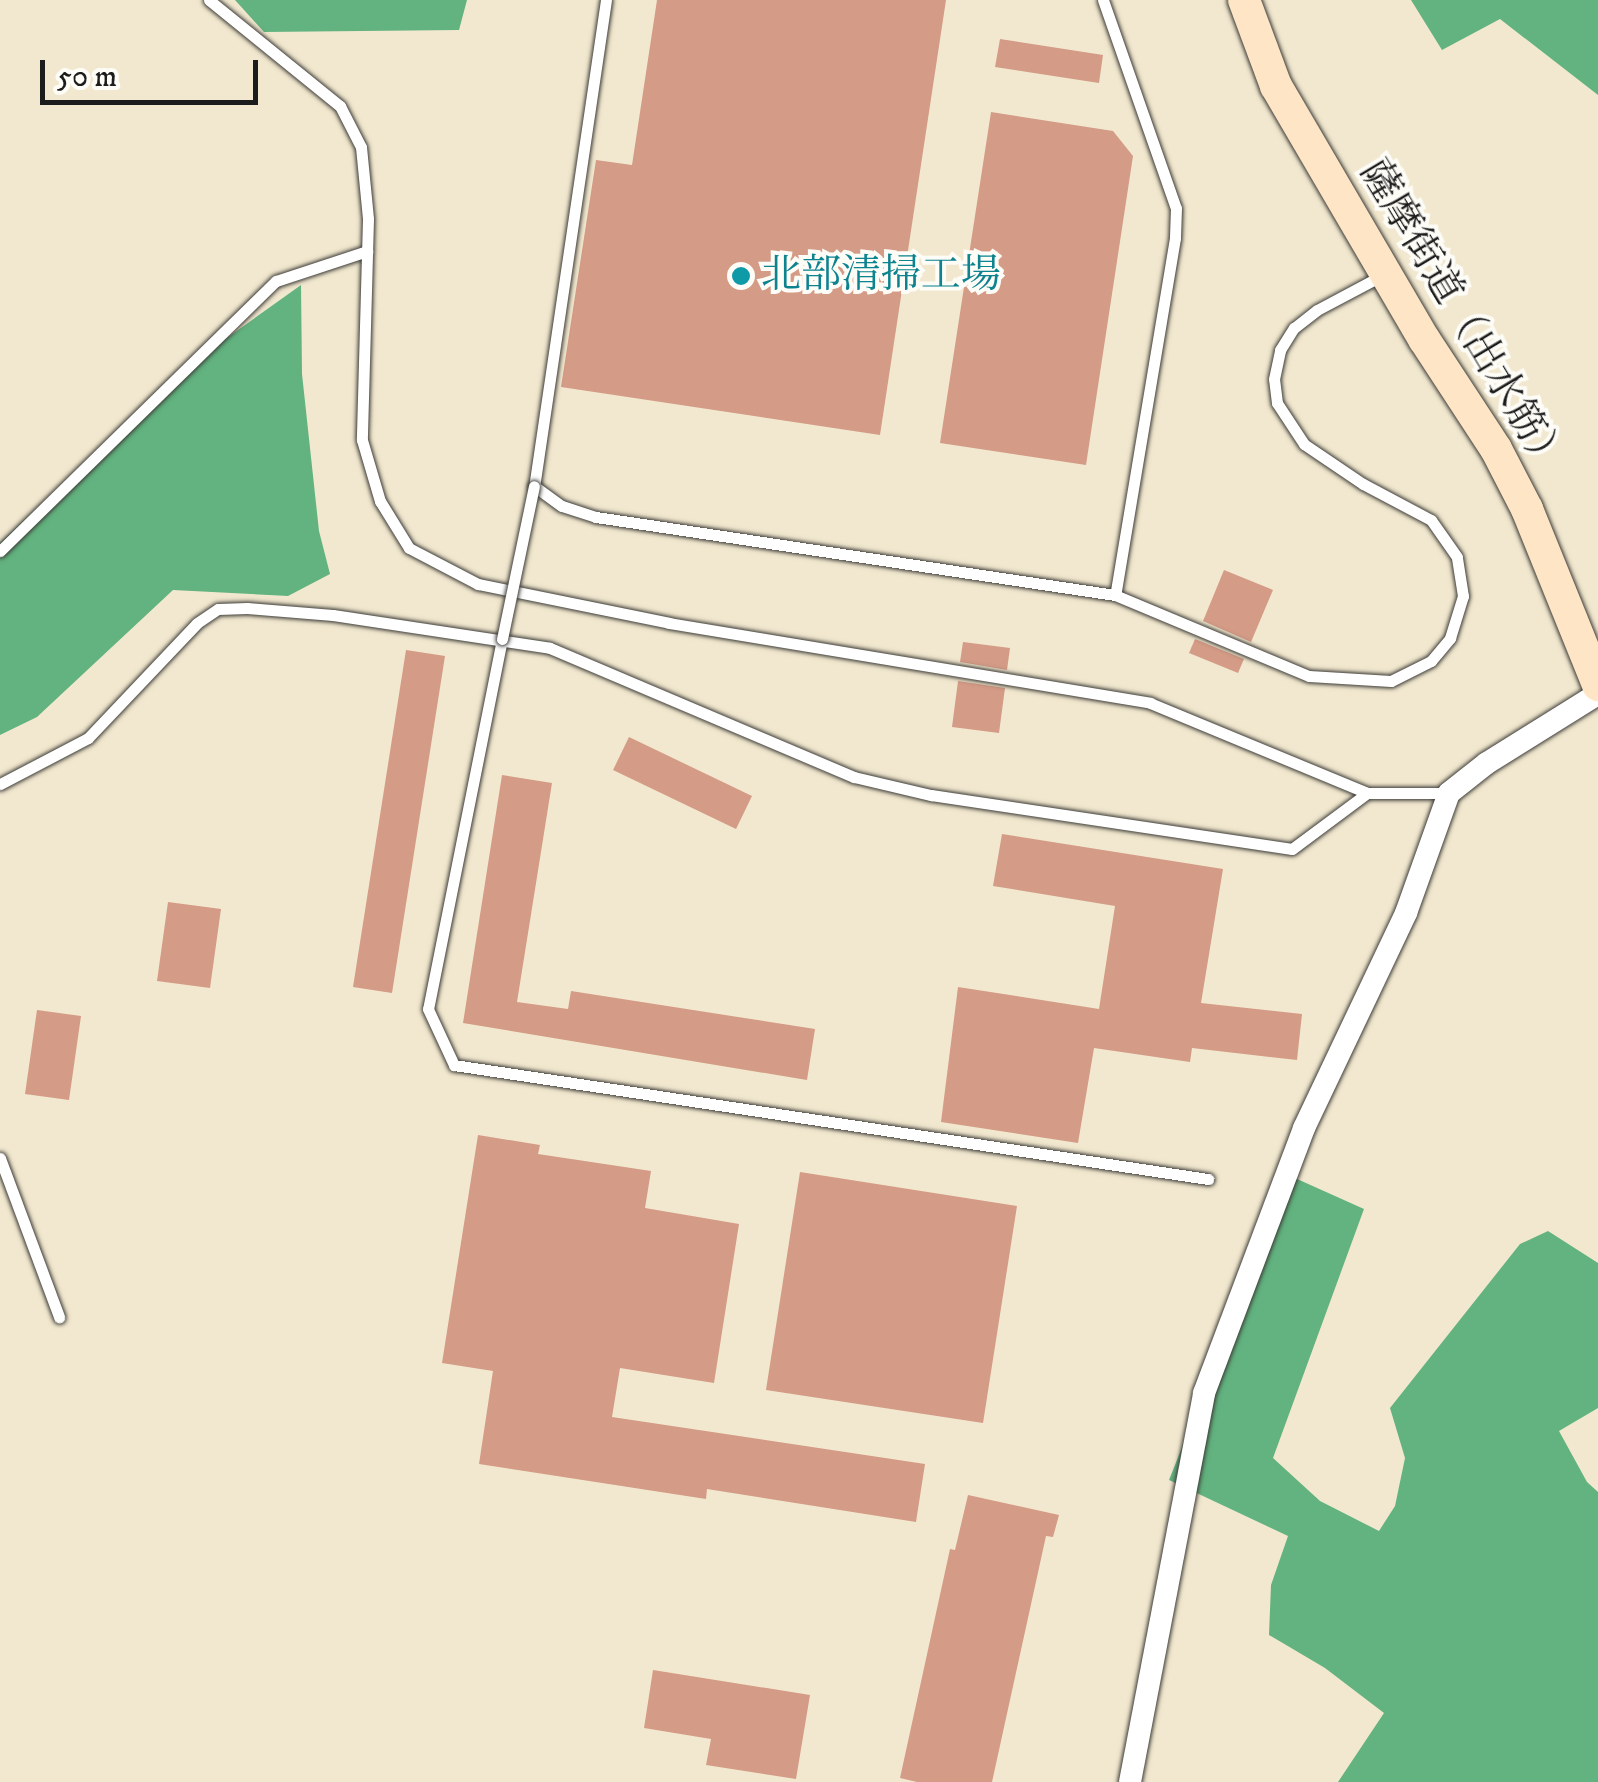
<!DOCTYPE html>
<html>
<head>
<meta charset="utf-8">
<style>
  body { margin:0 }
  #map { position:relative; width:1598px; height:1782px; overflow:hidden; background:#f2e8cf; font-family:"IM FELL DW Pica","Noto Serif JP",serif }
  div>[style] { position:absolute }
  .forest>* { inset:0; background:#62b37f }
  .building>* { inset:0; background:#d49b86 }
  .roads { filter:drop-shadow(0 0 2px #3c3b37) drop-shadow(0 0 2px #3c3b37) }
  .lane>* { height:11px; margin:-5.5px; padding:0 5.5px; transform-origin:5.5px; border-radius:5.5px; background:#fff }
  .street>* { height:22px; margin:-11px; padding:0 11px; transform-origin:11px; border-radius:11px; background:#fff }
  .secondary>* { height:32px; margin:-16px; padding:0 16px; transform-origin:16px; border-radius:16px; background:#fde5c5 }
  .bridges { filter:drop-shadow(0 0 2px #3c3b37) drop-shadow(0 0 2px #3c3b37) }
  .lane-bridge>* { height:11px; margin:-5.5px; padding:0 5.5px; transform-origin:5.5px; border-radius:5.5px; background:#fff }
  .dots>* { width:28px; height:28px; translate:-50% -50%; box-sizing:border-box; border:5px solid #fdfcf7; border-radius:50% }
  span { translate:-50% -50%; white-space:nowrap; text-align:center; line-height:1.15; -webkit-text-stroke:8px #fdfcf7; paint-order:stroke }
  .culture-label { font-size:40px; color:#0d838f }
  .left { translate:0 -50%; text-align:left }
  .street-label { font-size:40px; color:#1c1c1c }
  .scale { position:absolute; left:40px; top:60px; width:218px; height:45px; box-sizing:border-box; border:5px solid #1c1c1c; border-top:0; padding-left:12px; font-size:30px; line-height:35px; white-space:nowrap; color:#1c1c1c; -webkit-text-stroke:8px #fdfcf7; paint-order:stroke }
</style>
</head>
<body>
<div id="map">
  <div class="forest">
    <i style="clip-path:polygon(235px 0,467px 0,459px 30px,264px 32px)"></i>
    <i style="clip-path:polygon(1411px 0,1598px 0,1598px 95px,1500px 19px,1442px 50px)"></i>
    <i style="clip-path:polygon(301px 285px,302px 374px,319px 531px,330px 574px,288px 596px,173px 590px,37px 717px,0 735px,0 543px,182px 370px)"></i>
    <i style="clip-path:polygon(1277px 1170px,1364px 1209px,1273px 1458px,1320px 1501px,1379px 1531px,1395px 1506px,1405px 1458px,1390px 1408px,1520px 1244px,1548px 1231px,1598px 1263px,1598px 1408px,1559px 1431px,1587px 1482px,1598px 1492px,1598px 1782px,1338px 1782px,1384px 1713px,1325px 1668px,1269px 1635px,1271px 1585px,1288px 1536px,1169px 1480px,1238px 1307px)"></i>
  </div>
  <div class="building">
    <i style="clip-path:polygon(657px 0,946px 0,880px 435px,561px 387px,596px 160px,632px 165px)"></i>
    <i style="clip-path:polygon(1000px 39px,1103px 55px,1099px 83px,995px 67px)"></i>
    <i style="clip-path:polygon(991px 112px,1113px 131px,1133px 156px,1086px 465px,940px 443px)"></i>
    <i style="clip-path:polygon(1224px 570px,1273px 590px,1251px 642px,1203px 621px)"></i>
    <i style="clip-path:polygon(1195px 639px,1244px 659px,1238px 673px,1189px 653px)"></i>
    <i style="clip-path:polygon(963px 642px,1010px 648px,1007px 670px,960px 662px)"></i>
    <i style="clip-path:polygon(406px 650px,445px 656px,392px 993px,353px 987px)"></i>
    <i style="clip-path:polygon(958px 681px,1005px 688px,999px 733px,952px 727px)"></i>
    <i style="clip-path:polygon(629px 737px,752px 796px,736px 829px,613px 770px)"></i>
    <i style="clip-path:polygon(502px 775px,552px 783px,517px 1002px,568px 1009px,571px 991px,815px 1029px,807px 1080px,463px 1023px)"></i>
    <i style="clip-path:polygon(1002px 834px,1223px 869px,1201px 1003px,1302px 1014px,1297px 1060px,1192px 1048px,1190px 1062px,1094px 1048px,1078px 1143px,941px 1122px,958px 987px,1099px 1009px,1115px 906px,993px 886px)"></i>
    <i style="clip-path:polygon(168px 902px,221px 909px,210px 988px,157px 981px)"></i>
    <i style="clip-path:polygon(37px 1010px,81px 1016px,69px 1100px,25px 1094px)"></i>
    <i style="clip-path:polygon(478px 1135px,540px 1145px,538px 1154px,651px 1171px,645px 1208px,739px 1224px,714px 1383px,620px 1368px,612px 1417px,925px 1464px,916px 1522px,707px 1489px,706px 1499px,479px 1464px,493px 1371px,442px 1363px)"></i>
    <i style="clip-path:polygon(800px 1172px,1017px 1206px,983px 1423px,766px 1390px)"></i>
    <i style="clip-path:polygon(968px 1495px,1059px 1515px,1053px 1537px,1046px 1536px,992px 1782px,917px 1782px,900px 1778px,950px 1549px,955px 1550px)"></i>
    <i style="clip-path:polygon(653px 1670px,810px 1695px,796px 1779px,706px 1765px,711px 1739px,644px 1728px)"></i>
  </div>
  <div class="roads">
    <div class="lane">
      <i style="left:209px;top:0;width:169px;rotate:39deg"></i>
      <i style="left:340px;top:106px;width:46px;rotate:62.9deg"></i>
      <i style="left:361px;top:147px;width:72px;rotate:84.4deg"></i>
      <i style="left:368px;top:219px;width:221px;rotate:91.6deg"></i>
      <i style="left:362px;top:440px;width:64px;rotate:73.6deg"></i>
      <i style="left:380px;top:501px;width:55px;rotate:58.3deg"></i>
      <i style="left:409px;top:548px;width:78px;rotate:27.6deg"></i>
      <i style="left:478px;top:584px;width:195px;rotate:11.5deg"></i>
      <i style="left:669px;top:623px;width:488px;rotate:9.4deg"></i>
      <i style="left:1150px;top:703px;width:235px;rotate:22.5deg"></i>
      <i style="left:1367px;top:793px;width:82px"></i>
      <i style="left:606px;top:0;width:491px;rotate:98.4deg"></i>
      <i style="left:534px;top:486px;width:34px;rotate:36deg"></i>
      <i style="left:562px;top:506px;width:36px;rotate:18deg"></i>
      <i style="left:596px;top:517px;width:525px;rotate:8.55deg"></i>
      <i style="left:1115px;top:595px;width:210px;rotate:22.7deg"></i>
      <i style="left:1309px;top:676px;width:82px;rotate:3.5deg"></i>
      <i style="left:1391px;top:681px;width:45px;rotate:-26.6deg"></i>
      <i style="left:1431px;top:661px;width:30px;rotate:-50deg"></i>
      <i style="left:1450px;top:638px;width:44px;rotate:-72.8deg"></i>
      <i style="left:1463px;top:596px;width:39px;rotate:-99deg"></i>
      <i style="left:1457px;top:557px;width:45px;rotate:-125.1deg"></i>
      <i style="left:1431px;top:520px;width:77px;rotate:-152.1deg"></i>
      <i style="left:1363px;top:484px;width:71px;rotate:-145.9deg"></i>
      <i style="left:1304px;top:444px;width:49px;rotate:-123.4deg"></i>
      <i style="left:1277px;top:403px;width:24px;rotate:-97deg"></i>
      <i style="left:1274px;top:379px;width:30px;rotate:-78deg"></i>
      <i style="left:1280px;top:350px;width:26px;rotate:-58deg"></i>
      <i style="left:1294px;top:328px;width:29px;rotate:-38deg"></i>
      <i style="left:1317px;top:310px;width:77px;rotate:-27.9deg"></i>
      <i style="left:1103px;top:0;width:220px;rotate:70.7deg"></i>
      <i style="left:1176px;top:208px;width:30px;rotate:92deg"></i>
      <i style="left:1175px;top:238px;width:362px;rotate:99.5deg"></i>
      <i style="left:0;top:551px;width:386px;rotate:-44.4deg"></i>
      <i style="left:276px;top:281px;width:96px;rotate:-18.2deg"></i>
      <i style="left:502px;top:639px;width:377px;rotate:101.3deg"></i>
      <i style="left:428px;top:1009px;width:62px;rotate:65.1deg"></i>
      <i style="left:454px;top:1065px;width:763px;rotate:8.6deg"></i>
      <i style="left:0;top:784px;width:99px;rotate:-27.6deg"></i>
      <i style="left:88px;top:738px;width:158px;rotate:-46.5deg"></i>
      <i style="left:197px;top:623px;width:25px;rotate:-34deg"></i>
      <i style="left:218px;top:609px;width:29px;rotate:-2deg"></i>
      <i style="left:247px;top:608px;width:86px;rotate:4.7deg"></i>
      <i style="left:333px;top:615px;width:219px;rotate:8.6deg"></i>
      <i style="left:550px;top:648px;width:330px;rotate:23deg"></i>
      <i style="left:854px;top:777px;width:79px;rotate:13.2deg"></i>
      <i style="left:931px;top:795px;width:365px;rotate:8.5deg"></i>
      <i style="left:1292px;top:849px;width:94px;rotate:-36.7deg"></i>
      <i style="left:0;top:1158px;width:170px;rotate:69.6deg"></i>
    </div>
    <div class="street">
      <i style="left:1130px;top:1782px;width:396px;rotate:-79.2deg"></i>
      <i style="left:1204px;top:1393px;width:283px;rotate:-69.3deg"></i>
      <i style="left:1304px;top:1128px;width:238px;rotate:-64.6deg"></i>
      <i style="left:1406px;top:913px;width:127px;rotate:-70.3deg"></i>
      <i style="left:1449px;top:793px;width:48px;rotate:-38.3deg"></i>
      <i style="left:1487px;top:763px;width:131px;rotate:-31.9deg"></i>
    </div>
    <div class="secondary">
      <i style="left:1244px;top:0;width:92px;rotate:69.6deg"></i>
      <i style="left:1276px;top:86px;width:293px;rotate:59.7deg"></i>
      <i style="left:1424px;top:339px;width:131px;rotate:56.8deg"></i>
      <i style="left:1496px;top:449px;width:68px;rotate:62.7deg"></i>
      <i style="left:1527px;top:509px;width:190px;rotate:68deg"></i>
    </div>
  </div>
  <div class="bridges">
    <div class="lane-bridge">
      <i style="left:502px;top:639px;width:156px;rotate:-78.2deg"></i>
    </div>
  </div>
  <div class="dots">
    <i style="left:741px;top:276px;background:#0f9aa8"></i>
  </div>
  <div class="culture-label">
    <span class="left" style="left:761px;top:276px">北部清掃工場</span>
  </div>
  <div class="street-label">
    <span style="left:1462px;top:318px;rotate:59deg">薩摩街道（出水筋）</span>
  </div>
  <div class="scale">50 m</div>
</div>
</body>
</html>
